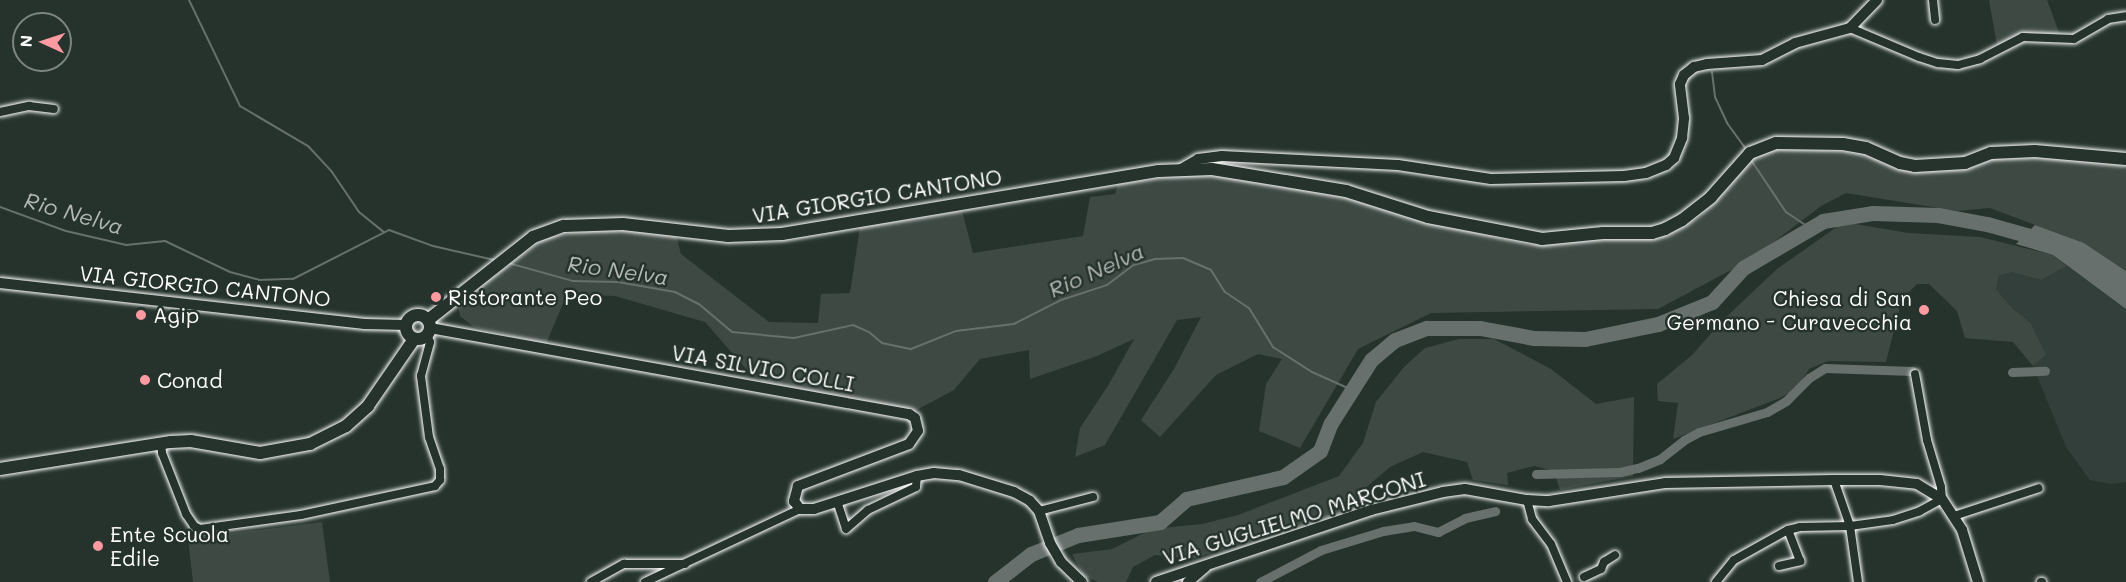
<!DOCTYPE html>
<html>
<head>
<meta charset="utf-8">
<style>
  body { margin:0 }
  #map { position:relative; width:2126px; height:582px; overflow:hidden; background:#26332d; font-family:Mali,sans-serif }
  div>[style] { position:absolute }
  .built>* { inset:0; background:#333f3a }
  .green>* { inset:0; background:#3e4944 }
  .water>* { inset:0; background:#67706c }
  .stream>* { height:2px; margin:-1px; padding:0 1px; transform-origin:1px; border-radius:1px; background:#67706c }
  .canal>* { height:9px; margin:-4.5px; padding:0 4.5px; transform-origin:4.5px; border-radius:4.5px; background:#67706c }
  .river>* { height:15px; margin:-7.5px; padding:0 7.5px; transform-origin:7.5px; border-radius:7.5px; background:#67706c }
  .roads { filter:drop-shadow(0 0 2px #fff) drop-shadow(0 0 2px #fff) }
  .minor>* { height:8px; margin:-4px; padding:0 4px; transform-origin:4px; border-radius:4px; background:#26332d }
  .tertiary>* { height:10px; margin:-5px; padding:0 5px; transform-origin:5px; border-radius:5px; background:#26332d }
  .secondary>* { height:12px; margin:-6px; padding:0 6px; transform-origin:6px; border-radius:6px; background:#26332d }
  .secondary>.ring { margin:-6px; padding:0; box-sizing:content-box; background:none; border:12px solid #26332d; border-radius:50% }
  .dots>* { width:16px; height:16px; translate:-50% -50%; box-sizing:border-box; border:3px solid #26332d; border-radius:50% }
  span { translate:-50% -50%; white-space:nowrap; text-align:center; line-height:1.15; -webkit-text-stroke:5px #26332d; paint-order:stroke }
  .street-label { font-size:21px; color:#fff }
  .poi-label { font-size:21px; color:#fff }
  .left { translate:0 -50%; text-align:left }
  .right { translate:-100% -50%; text-align:right }
  .water-label { font-size:22px; color:#b3b8b6; font-style:italic }
  .north { position:absolute; left:12px; top:12px; width:60px; height:60px; box-sizing:border-box; background:#26332d; border:2px solid #7d8581; border-radius:50%; rotate:273deg; font-size:16px; font-weight:700; line-height:24px; text-align:center; color:#fff }
  .north::after { content:''; display:block; margin:auto; width:21px; height:27px; background:#ff9aa2; clip-path:polygon(50% 0,100% 100%,50% 72%,0 100%) }
</style>
</head>
<body>
<div id="map">
  <div class="built">
    <i style="clip-path:polygon(2067px 266px,2126px 309px,2126px 482px,2111px 484px,2090px 480px,2066px 447px,2033px 366px,2046px 355px,2031px 323px,2013px 309px,1996px 289px,1999px 276px,2011px 272px,2041px 280px)"></i>
  </div>
  <div class="green">
    <i style="clip-path:polygon(1989px 0,2047px 0,2060px 35px,2022px 33px,1997px 45px)"></i>
    <i style="clip-path:polygon(1766px 147px,1864px 153px,1897px 168px,1915px 172px,1968px 169px,1993px 159px,2035px 157px,2126px 164px,2126px 271px,2084px 243px,1990px 208px,1957px 211px,1846px 193px,1821px 206px,1750px 260px,1658px 309px,1431px 313px,1358px 349px,1300px 448px,1259px 431px,1266px 384px,1282px 359px,1258px 354px,1216px 375px,1160px 437px,1141px 420px,1174px 369px,1201px 317px,1177px 320px,1105px 445px,1075px 457px,1080px 428px,1109px 384px,1134px 339px,1097px 356px,1030px 379px,1029px 350px,980px 359px,954px 390px,909px 414px,774px 390px,747px 370px,705px 322px,615px 296px,567px 294px,546px 344px,474px 327px,460px 316px,458px 304px,546px 237px,606px 229px,629px 230px,676px 235px,681px 254px,769px 322px,818px 323px,821px 294px,850px 293px,860px 227px,962px 211px,973px 253px,1083px 236px,1090px 197px,1115px 194px,1118px 184px,1203px 173px,1345px 195px,1429px 222px,1528px 245px,1668px 235px,1699px 218px,1729px 187px,1744px 161px)"></i>
    <i style="clip-path:polygon(1844px 222px,1908px 233px,1980px 237px,2053px 255px,2067px 266px,2041px 280px,2011px 272px,1999px 276px,1996px 289px,2013px 309px,2031px 323px,2046px 355px,2033px 366px,2013px 342px,1965px 338px,1957px 311px,1929px 284px,1917px 284px,1902px 299px,1886px 362px,1828px 361px,1809px 369px,1797px 389px,1780px 398px,1673px 439px,1678px 403px,1658px 401px,1657px 384px,1692px 355px,1724px 319px,1777px 269px)"></i>
    <i style="clip-path:polygon(1459px 339px,1494px 339px,1551px 369px,1596px 404px,1634px 397px,1633px 476px,1560px 490px,1554px 471px,1534px 466px,1507px 473px,1508px 485px,1473px 480px,1467px 462px,1423px 452px,1390px 467px,1357px 495px,1357px 508px,1191px 559px,1155px 555px,1133px 567px,1126px 582px,1098px 582px,1083px 575px,1072px 554px,1112px 549px,1152px 529px,1202px 524px,1238px 515px,1339px 476px,1363px 443px,1376px 402px,1404px 367px,1425px 348px)"></i>
    <i style="clip-path:polygon(322px 522px,330px 582px,193px 582px,188px 539px)"></i>
  </div>
  <div class="water">
    <i style="clip-path:polygon(2035px 225px,2084px 243px,2126px 271px,2126px 309px,2053px 255px,2016px 244px)"></i>
  </div>
  <div class="stream">
    <i style="left:189px;top:0;width:118px;rotate:64.3deg"></i>
    <i style="left:240px;top:106px;width:79px;rotate:30.5deg"></i>
    <i style="left:308px;top:146px;width:35px;rotate:47deg"></i>
    <i style="left:332px;top:172px;width:48px;rotate:56deg"></i>
    <i style="left:359px;top:212px;width:32px;rotate:39deg"></i>
    <i style="left:1712px;top:72px;width:25px;rotate:83deg"></i>
    <i style="left:1715px;top:97px;width:29px;rotate:65deg"></i>
    <i style="left:1727px;top:123px;width:32px;rotate:54deg"></i>
    <i style="left:1751px;top:160px;width:63px;rotate:56.1deg"></i>
    <i style="left:1786px;top:212px;width:29px;rotate:34deg"></i>
    <i style="left:0;top:207px;width:70px;rotate:20deg"></i>
    <i style="left:66px;top:231px;width:62px;rotate:13.1deg"></i>
    <i style="left:126px;top:245px;width:39px;rotate:-6deg"></i>
    <i style="left:165px;top:241px;width:72px;rotate:25.5deg"></i>
    <i style="left:230px;top:272px;width:30px;rotate:15deg"></i>
    <i style="left:259px;top:280px;width:34px;rotate:-2deg"></i>
    <i style="left:293px;top:279px;width:108px;rotate:-27deg"></i>
    <i style="left:389px;top:230px;width:47px;rotate:20deg"></i>
    <i style="left:433px;top:246px;width:63px;rotate:12.9deg"></i>
    <i style="left:508px;top:263px;width:67px;rotate:15.5deg"></i>
    <i style="left:573px;top:281px;width:45px;rotate:1.3deg"></i>
    <i style="left:618px;top:282px;width:58px;rotate:10deg"></i>
    <i style="left:675px;top:292px;width:27px;rotate:27deg"></i>
    <i style="left:699px;top:304px;width:43px;rotate:40.3deg"></i>
    <i style="left:732px;top:332px;width:62px;rotate:5.5deg"></i>
    <i style="left:794px;top:338px;width:60px;rotate:-12.4deg"></i>
    <i style="left:853px;top:325px;width:17px;rotate:24deg"></i>
    <i style="left:869px;top:332px;width:17px;rotate:40deg"></i>
    <i style="left:882px;top:343px;width:30px;rotate:12deg"></i>
    <i style="left:911px;top:349px;width:48px;rotate:-21.8deg"></i>
    <i style="left:956px;top:331px;width:58px;rotate:-6.9deg"></i>
    <i style="left:1014px;top:324px;width:53px;rotate:-27.1deg"></i>
    <i style="left:1061px;top:300px;width:48px;rotate:-18.1deg"></i>
    <i style="left:1107px;top:285px;width:34px;rotate:-37deg"></i>
    <i style="left:1134px;top:265px;width:22px;rotate:-16deg"></i>
    <i style="left:1155px;top:259px;width:28px;rotate:-2deg"></i>
    <i style="left:1183px;top:258px;width:30px;rotate:23deg"></i>
    <i style="left:1211px;top:270px;width:26px;rotate:58deg"></i>
    <i style="left:1225px;top:292px;width:29px;rotate:34deg"></i>
    <i style="left:1249px;top:308px;width:46px;rotate:58.4deg"></i>
    <i style="left:1273px;top:347px;width:46px;rotate:32.7deg"></i>
    <i style="left:1312px;top:372px;width:44px;rotate:24.2deg"></i>
  </div>
  <div class="canal">
    <i style="left:2012px;top:372px;width:33px;rotate:-2deg"></i>
    <i style="left:1536px;top:474px;width:84px;rotate:-1.4deg"></i>
    <i style="left:1620px;top:472px;width:18px;rotate:-13deg"></i>
    <i style="left:1638px;top:468px;width:24px;rotate:-22deg"></i>
    <i style="left:1660px;top:459px;width:31px;rotate:-38deg"></i>
    <i style="left:1684px;top:440px;width:17px;rotate:-28deg"></i>
    <i style="left:1699px;top:432px;width:71px;rotate:-16.4deg"></i>
    <i style="left:1767px;top:412px;width:22px;rotate:-30deg"></i>
    <i style="left:1786px;top:401px;width:33px;rotate:-45deg"></i>
    <i style="left:1809px;top:378px;width:19px;rotate:-32deg"></i>
    <i style="left:1825px;top:368px;width:87px;rotate:2deg"></i>
    <i style="left:1260px;top:582px;width:69px;rotate:-27.7deg"></i>
    <i style="left:1321px;top:550px;width:65px;rotate:-17deg"></i>
    <i style="left:1383px;top:531px;width:31px;rotate:-9deg"></i>
    <i style="left:1414px;top:526px;width:25px;rotate:14deg"></i>
    <i style="left:1438px;top:532px;width:30px;rotate:-27deg"></i>
    <i style="left:1465px;top:518px;width:31px;rotate:-13deg"></i>
  </div>
  <div class="river">
    <i style="left:995px;top:582px;width:46px;rotate:-37.9deg"></i>
    <i style="left:1031px;top:554px;width:51px;rotate:-22deg"></i>
    <i style="left:1078px;top:535px;width:83px;rotate:-9deg"></i>
    <i style="left:1160px;top:522px;width:35px;rotate:-41deg"></i>
    <i style="left:1186px;top:499px;width:99px;rotate:-12.8deg"></i>
    <i style="left:1283px;top:477px;width:45px;rotate:-35.1deg"></i>
    <i style="left:1320px;top:451px;width:30px;rotate:-69deg"></i>
    <i style="left:1331px;top:423px;width:75px;rotate:-57.6deg"></i>
    <i style="left:1371px;top:360px;width:31px;rotate:-40deg"></i>
    <i style="left:1395px;top:340px;width:34px;rotate:-21deg"></i>
    <i style="left:1427px;top:328px;width:53px"></i>
    <i style="left:1480px;top:328px;width:55px;rotate:10.5deg"></i>
    <i style="left:1534px;top:338px;width:51px;rotate:1.1deg"></i>
    <i style="left:1585px;top:339px;width:75px;rotate:-11.6deg"></i>
    <i style="left:1658px;top:324px;width:58px;rotate:-22.2deg"></i>
    <i style="left:1712px;top:302px;width:46px;rotate:-47.6deg"></i>
    <i style="left:1743px;top:268px;width:93px;rotate:-30.4deg"></i>
    <i style="left:1823px;top:221px;width:51px;rotate:-9.1deg"></i>
    <i style="left:1873px;top:213px;width:65px;rotate:1.8deg"></i>
    <i style="left:1938px;top:215px;width:50px;rotate:10.4deg"></i>
    <i style="left:1987px;top:224px;width:59px;rotate:15.7deg"></i>
  </div>
  <div class="roads">
    <div class="minor">
      <i style="left:1933px;top:0;width:20px;rotate:84deg"></i>
      <i style="left:1850px;top:28px;width:75px;rotate:22.8deg"></i>
      <i style="left:1919px;top:57px;width:20px;rotate:18deg"></i>
      <i style="left:1938px;top:63px;width:20px;rotate:6deg"></i>
      <i style="left:1958px;top:65px;width:23px;rotate:-15deg"></i>
      <i style="left:1980px;top:59px;width:48px;rotate:-27.1deg"></i>
      <i style="left:2023px;top:37px;width:51px;rotate:2.2deg"></i>
      <i style="left:2074px;top:39px;width:39px;rotate:-30deg"></i>
      <i style="left:2108px;top:19px;width:18px;rotate:-9deg"></i>
      <i style="left:0;top:112px;width:30px;rotate:-12deg"></i>
      <i style="left:29px;top:106px;width:25px;rotate:7deg"></i>
      <i style="left:161px;top:443px;width:10px;rotate:84deg"></i>
      <i style="left:162px;top:453px;width:66px;rotate:68.5deg"></i>
      <i style="left:186px;top:514px;width:14px;rotate:56deg"></i>
      <i style="left:194px;top:526px;width:7px;rotate:27deg"></i>
      <i style="left:200px;top:529px;width:102px;rotate:-7.9deg"></i>
      <i style="left:301px;top:515px;width:137px;rotate:-12.2deg"></i>
      <i style="left:435px;top:486px;width:8px;rotate:-50deg"></i>
      <i style="left:440px;top:480px;width:11px;rotate:-90deg"></i>
      <i style="left:440px;top:469px;width:34px;rotate:-109deg"></i>
      <i style="left:429px;top:437px;width:62px;rotate:-97.5deg"></i>
      <i style="left:421px;top:376px;width:35px;rotate:-75deg"></i>
      <i style="left:430px;top:342px;width:8px;rotate:-113deg"></i>
      <i style="left:1834px;top:480px;width:49px;rotate:70.8deg"></i>
      <i style="left:1850px;top:526px;width:57px;rotate:81.9deg"></i>
      <i style="left:1527px;top:500px;width:20px;rotate:75deg"></i>
      <i style="left:1532px;top:519px;width:31px;rotate:53deg"></i>
      <i style="left:1551px;top:544px;width:41px;rotate:67.2deg"></i>
      <i style="left:837px;top:501px;width:29px;rotate:72deg"></i>
      <i style="left:846px;top:529px;width:29px;rotate:-41deg"></i>
      <i style="left:868px;top:510px;width:53px;rotate:-25.6deg"></i>
      <i style="left:916px;top:487px;width:11px;rotate:-85deg"></i>
      <i style="left:1039px;top:511px;width:56px;rotate:-14.5deg"></i>
      <i style="left:1954px;top:516px;width:89px;rotate:-18.2deg"></i>
      <i style="left:1779px;top:566px;width:22px;rotate:-13deg"></i>
      <i style="left:1800px;top:561px;width:33px;rotate:-111deg"></i>
      <i style="left:1584px;top:577px;width:19px;rotate:-25deg"></i>
      <i style="left:1601px;top:569px;width:8px;rotate:-67deg"></i>
      <i style="left:1604px;top:562px;width:13px;rotate:-32deg"></i>
      <i style="left:591px;top:582px;width:38px;rotate:-29deg"></i>
      <i style="left:624px;top:564px;width:61px"></i>
      <i style="left:645px;top:582px;width:171px;rotate:-25.2deg"></i>
      <i style="left:1716px;top:582px;width:28px;rotate:-51deg"></i>
      <i style="left:1734px;top:560px;width:62px;rotate:-29.1deg"></i>
      <i style="left:1788px;top:530px;width:12px;rotate:-14deg"></i>
      <i style="left:1800px;top:527px;width:50px;rotate:-1.1deg"></i>
      <i style="left:1850px;top:526px;width:43px;rotate:-7.9deg"></i>
      <i style="left:1893px;top:520px;width:28px;rotate:-18deg"></i>
      <i style="left:1920px;top:511px;width:25px;rotate:-29deg"></i>
      <i style="left:1942px;top:499px;width:12px;rotate:-95deg"></i>
      <i style="left:1941px;top:487px;width:49px;rotate:-106.6deg"></i>
      <i style="left:1927px;top:440px;width:67px;rotate:-100.3deg"></i>
      <i style="left:2041px;top:582px;width:1px"></i>
    </div>
    <div class="tertiary">
      <i style="left:1181px;top:169px;width:20px;rotate:-30deg"></i>
      <i style="left:1198px;top:159px;width:24px;rotate:-7deg"></i>
      <i style="left:1222px;top:156px;width:176px;rotate:2.9deg"></i>
      <i style="left:1398px;top:165px;width:94px;rotate:8.6deg"></i>
      <i style="left:1491px;top:179px;width:133px;rotate:-1.3deg"></i>
      <i style="left:1624px;top:176px;width:22px;rotate:-8deg"></i>
      <i style="left:1646px;top:173px;width:22px;rotate:-22deg"></i>
      <i style="left:1666px;top:165px;width:11px;rotate:-41deg"></i>
      <i style="left:1674px;top:158px;width:22px;rotate:-68deg"></i>
      <i style="left:1682px;top:138px;width:20px;rotate:-84deg"></i>
      <i style="left:1684px;top:118px;width:34px;rotate:-97deg"></i>
      <i style="left:1680px;top:84px;width:10px;rotate:-66deg"></i>
      <i style="left:1684px;top:75px;width:13px;rotate:-39deg"></i>
      <i style="left:1694px;top:67px;width:13px;rotate:-13deg"></i>
      <i style="left:1707px;top:64px;width:55px;rotate:-4.2deg"></i>
      <i style="left:1762px;top:60px;width:37px;rotate:-27deg"></i>
      <i style="left:1795px;top:43px;width:57px;rotate:-15.3deg"></i>
      <i style="left:1850px;top:28px;width:39px;rotate:-46deg"></i>
      <i style="left:0;top:283px;width:367px;rotate:6.4deg"></i>
      <i style="left:365px;top:324px;width:41px;rotate:1.4deg"></i>
      <i style="left:430px;top:328px;width:487px;rotate:10.2deg"></i>
      <i style="left:909px;top:414px;width:7px;rotate:34deg"></i>
      <i style="left:915px;top:418px;width:13px;rotate:77deg"></i>
      <i style="left:918px;top:431px;width:16px;rotate:125deg"></i>
      <i style="left:909px;top:444px;width:119px;rotate:159.3deg"></i>
      <i style="left:798px;top:486px;width:16px;rotate:105deg"></i>
      <i style="left:794px;top:501px;width:10px;rotate:53deg"></i>
      <i style="left:800px;top:509px;width:14px"></i>
      <i style="left:814px;top:509px;width:108px;rotate:-17.8deg"></i>
      <i style="left:917px;top:476px;width:17px;rotate:-10deg"></i>
      <i style="left:934px;top:473px;width:25px;rotate:5deg"></i>
      <i style="left:959px;top:475px;width:58px;rotate:17.2deg"></i>
      <i style="left:1014px;top:492px;width:18px;rotate:29deg"></i>
      <i style="left:1030px;top:501px;width:13px;rotate:48deg"></i>
      <i style="left:1039px;top:511px;width:34px;rotate:71deg"></i>
      <i style="left:1050px;top:543px;width:22px;rotate:60deg"></i>
      <i style="left:1061px;top:562px;width:29px;rotate:44deg"></i>
      <i style="left:1156px;top:582px;width:227px;rotate:-18.5deg"></i>
      <i style="left:1371px;top:510px;width:74px;rotate:-14deg"></i>
      <i style="left:1443px;top:492px;width:22px;rotate:-8deg"></i>
      <i style="left:1465px;top:489px;width:63px;rotate:10.1deg"></i>
      <i style="left:1527px;top:500px;width:22px;rotate:3deg"></i>
      <i style="left:1549px;top:501px;width:117px;rotate:-8.8deg"></i>
      <i style="left:1665px;top:483px;width:169px;rotate:-1deg"></i>
      <i style="left:1834px;top:480px;width:46px"></i>
      <i style="left:1880px;top:480px;width:37px;rotate:6deg"></i>
      <i style="left:1917px;top:484px;width:29px;rotate:31deg"></i>
      <i style="left:1942px;top:499px;width:37px;rotate:57deg"></i>
      <i style="left:1962px;top:530px;width:54px;rotate:72.9deg"></i>
      <i style="left:1188px;top:582px;width:23px;rotate:-41deg"></i>
    </div>
    <div class="secondary">
      <i class="ring" style="left:406px;top:315px;width:12px;height:12px"></i>
      <i style="left:428px;top:320px;width:134px;rotate:-38.3deg"></i>
      <i style="left:533px;top:237px;width:33px;rotate:-20deg"></i>
      <i style="left:564px;top:226px;width:59px;rotate:-1.9deg"></i>
      <i style="left:623px;top:224px;width:106px;rotate:6.5deg"></i>
      <i style="left:728px;top:236px;width:54px;rotate:-2.1deg"></i>
      <i style="left:782px;top:234px;width:382px;rotate:-9.5deg"></i>
      <i style="left:1159px;top:171px;width:53px;rotate:-2.2deg"></i>
      <i style="left:1212px;top:169px;width:136px;rotate:9.3deg"></i>
      <i style="left:1346px;top:191px;width:86px;rotate:17.6deg"></i>
      <i style="left:1428px;top:217px;width:116px;rotate:10.9deg"></i>
      <i style="left:1542px;top:239px;width:61px;rotate:-5.6deg"></i>
      <i style="left:1603px;top:233px;width:49px"></i>
      <i style="left:1652px;top:233px;width:14px;rotate:-17deg"></i>
      <i style="left:1665px;top:229px;width:19px;rotate:-28deg"></i>
      <i style="left:1682px;top:220px;width:37px;rotate:-38deg"></i>
      <i style="left:1711px;top:197px;width:59px;rotate:-48.4deg"></i>
      <i style="left:1750px;top:153px;width:28px;rotate:-21deg"></i>
      <i style="left:1776px;top:143px;width:67px;rotate:0.9deg"></i>
      <i style="left:1843px;top:144px;width:23px;rotate:10deg"></i>
      <i style="left:1866px;top:148px;width:37px;rotate:24deg"></i>
      <i style="left:1900px;top:163px;width:15px;rotate:11deg"></i>
      <i style="left:1915px;top:166px;width:50px;rotate:-3.4deg"></i>
      <i style="left:1965px;top:163px;width:28px;rotate:-21deg"></i>
      <i style="left:1991px;top:153px;width:44px;rotate:-2.6deg"></i>
      <i style="left:2035px;top:151px;width:91px;rotate:5deg"></i>
      <i style="left:0;top:469px;width:173px;rotate:-9deg"></i>
      <i style="left:171px;top:442px;width:20px;rotate:-3deg"></i>
      <i style="left:191px;top:441px;width:70px;rotate:9.9deg"></i>
      <i style="left:260px;top:453px;width:51px;rotate:-10.2deg"></i>
      <i style="left:310px;top:444px;width:40px;rotate:-26.6deg"></i>
      <i style="left:346px;top:426px;width:30px;rotate:-42deg"></i>
      <i style="left:368px;top:406px;width:81px;rotate:-55.5deg"></i>
    </div>
  </div>
  <div class="dots">
    <i style="left:436px;top:297px;background:#ff9aa2"></i>
    <i style="left:1924px;top:310px;background:#ff9aa2"></i>
    <i style="left:141px;top:315px;background:#ff9aa2"></i>
    <i style="left:145px;top:380px;background:#ff9aa2"></i>
    <i style="left:98px;top:546px;background:#ff9aa2"></i>
  </div>
  <div class="street-label">
    <span style="left:877px;top:196px;rotate:-9deg">VIA GIORGIO CANTONO</span>
    <span style="left:205px;top:286px;rotate:6deg">VIA GIORGIO CANTONO</span>
    <span style="left:763px;top:368px;rotate:10deg">VIA SILVIO COLLI</span>
    <span style="left:1294px;top:518px;rotate:-17deg">VIA GUGLIELMO MARCONI</span>
  </div>
  <div class="poi-label">
    <span class="left" style="left:448px;top:297px">Ristorante Peo</span>
    <span class="right" style="left:1912px;top:310px">Chiesa di San<br>Germano - Curavecchia</span>
    <span class="left" style="left:153px;top:315px">Agip</span>
    <span class="left" style="left:157px;top:380px">Conad</span>
    <span class="left" style="left:110px;top:546px">Ente Scuola<br>Edile</span>
  </div>
  <div class="water-label">
    <span style="left:74px;top:213px;rotate:16deg">Rio Nelva</span>
    <span style="left:618px;top:270px;rotate:8deg">Rio Nelva</span>
    <span style="left:1096px;top:270px;rotate:-24deg">Rio Nelva</span>
  </div>
  <div class="north">N</div>
</div>
</body>
</html>
